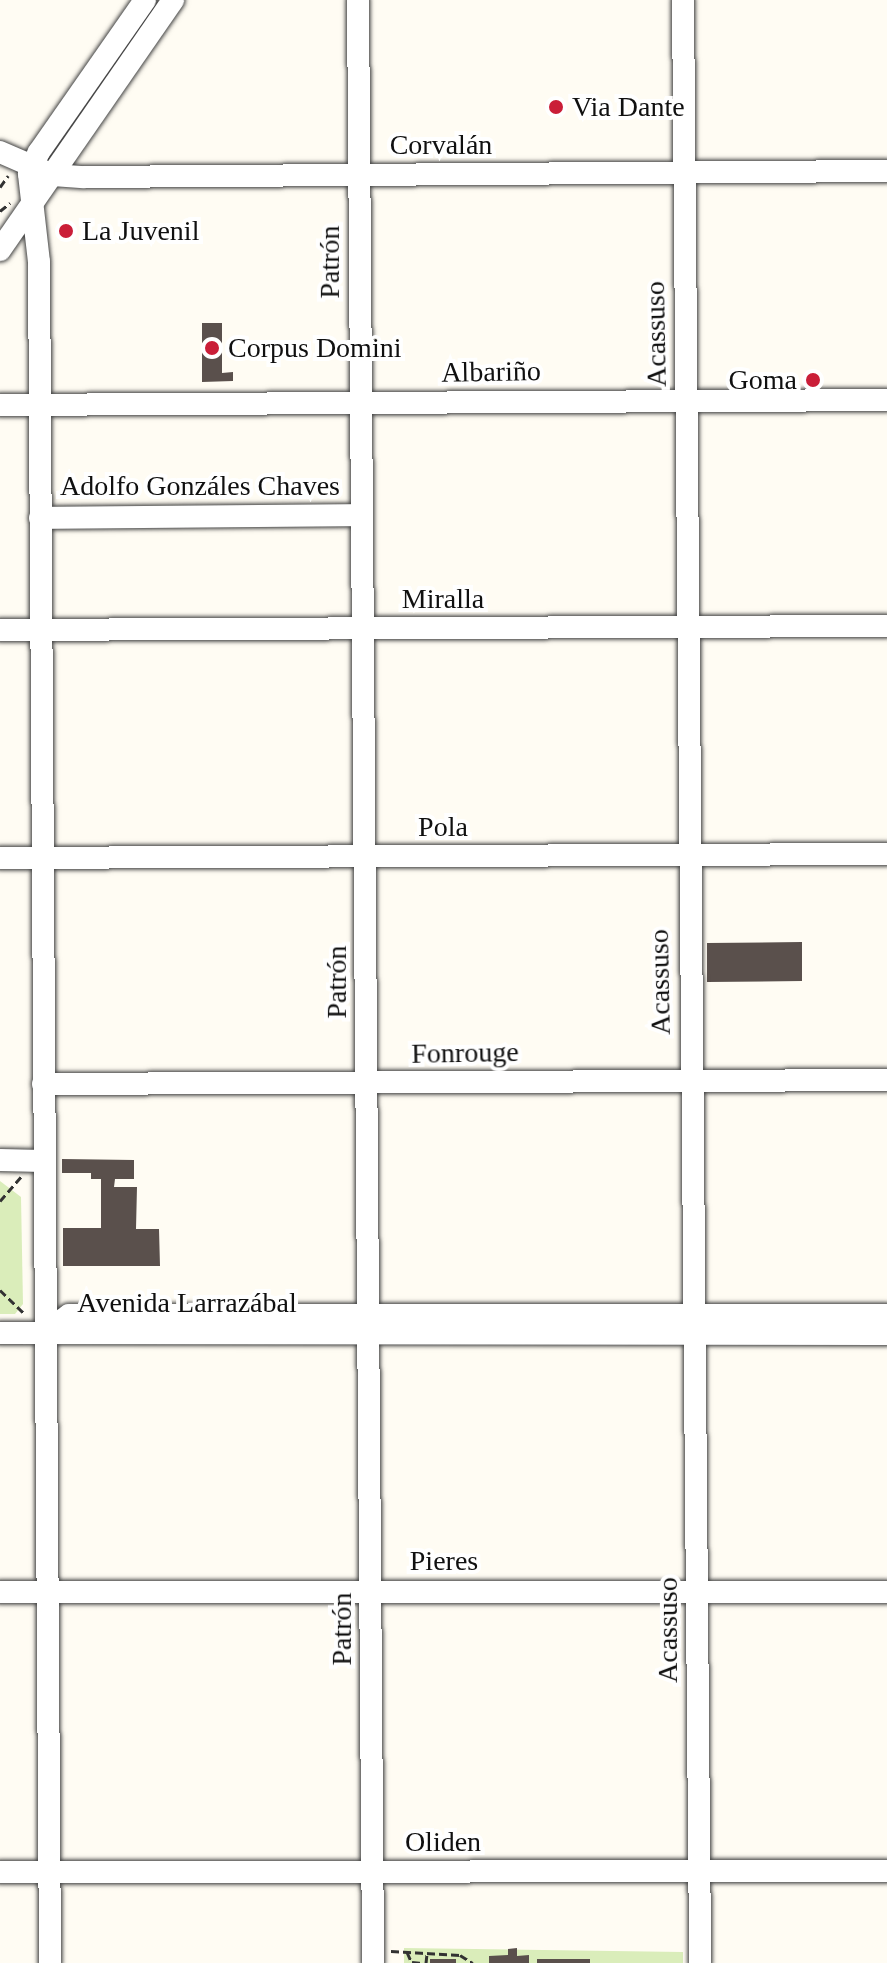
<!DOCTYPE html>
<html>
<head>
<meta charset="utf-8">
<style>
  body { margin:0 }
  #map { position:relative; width:887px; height:1963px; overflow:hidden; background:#fffcf3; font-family:"Times New Roman",serif }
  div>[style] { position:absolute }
  .green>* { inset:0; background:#daedba }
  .building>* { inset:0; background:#5a504c }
  .path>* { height:3px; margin-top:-1.5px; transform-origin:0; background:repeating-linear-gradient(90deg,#323232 0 8px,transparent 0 12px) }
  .roads { filter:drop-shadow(0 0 2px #434343) drop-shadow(0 0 2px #434343) }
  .minor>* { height:22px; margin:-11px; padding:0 11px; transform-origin:11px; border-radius:11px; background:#fff }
  .dots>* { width:22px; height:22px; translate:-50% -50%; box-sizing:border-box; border:4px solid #fff; border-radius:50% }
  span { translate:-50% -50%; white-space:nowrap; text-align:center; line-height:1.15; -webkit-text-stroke:8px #fff; paint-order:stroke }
  .poi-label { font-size:28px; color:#101010 }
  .left { translate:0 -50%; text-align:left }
  .right { translate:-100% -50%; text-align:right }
  .street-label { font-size:28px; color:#101010 }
</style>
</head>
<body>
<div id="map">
  <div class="green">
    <i style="clip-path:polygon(0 1181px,21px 1197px,23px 1304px,15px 1314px,0 1314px)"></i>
    <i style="clip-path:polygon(404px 1948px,683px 1952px,683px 1963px,404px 1963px)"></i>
  </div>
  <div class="building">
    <i style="clip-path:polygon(202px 323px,222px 323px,222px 373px,233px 372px,233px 381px,202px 382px)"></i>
    <i style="clip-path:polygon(802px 942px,802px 981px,707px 982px,707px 943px)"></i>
    <i style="clip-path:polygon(62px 1159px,134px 1160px,134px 1179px,115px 1179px,114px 1187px,137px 1187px,136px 1229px,159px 1229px,160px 1266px,63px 1266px,63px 1228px,101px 1228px,101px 1179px,91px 1179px,91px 1173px,62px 1173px)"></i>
    <i style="clip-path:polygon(517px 1948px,517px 1956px,529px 1955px,529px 1963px,489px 1963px,489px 1956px,508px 1955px,508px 1949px)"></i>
    <i style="clip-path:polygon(430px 1959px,456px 1959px,456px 1963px,430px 1963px)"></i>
    <i style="clip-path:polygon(537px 1959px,590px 1959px,590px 1963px,537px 1963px)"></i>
  </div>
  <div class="path">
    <i style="left:0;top:187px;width:14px;rotate:-54deg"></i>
    <i style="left:0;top:211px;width:13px;rotate:-39deg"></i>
    <i style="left:0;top:1201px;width:33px;rotate:-49deg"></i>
    <i style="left:0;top:1290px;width:35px;rotate:44deg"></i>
    <i style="left:391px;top:1951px;width:69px;rotate:3.3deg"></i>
    <i style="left:460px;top:1955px;width:15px;rotate:32deg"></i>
    <i style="left:407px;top:1952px;width:12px;rotate:66deg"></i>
    <i style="left:412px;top:1962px;width:10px;rotate:6deg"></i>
    <i style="left:426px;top:1963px;width:9px;rotate:-84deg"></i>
  </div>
  <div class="roads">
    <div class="minor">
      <i style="left:358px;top:0;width:1963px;rotate:89.56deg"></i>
      <i style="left:683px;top:0;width:1963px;rotate:89.5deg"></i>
      <i style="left:0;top:152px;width:58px;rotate:23.5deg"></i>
      <i style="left:53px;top:175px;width:31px;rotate:4deg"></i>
      <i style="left:84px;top:177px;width:803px;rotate:-0.43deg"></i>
      <i style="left:0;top:250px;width:304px;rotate:-55.3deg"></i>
      <i style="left:0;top:405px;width:887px;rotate:-0.32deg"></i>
      <i style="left:40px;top:518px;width:322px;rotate:-0.5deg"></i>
      <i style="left:0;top:630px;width:887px;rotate:-0.26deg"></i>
      <i style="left:0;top:858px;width:887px;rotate:-0.26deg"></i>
      <i style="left:43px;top:1084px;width:844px;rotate:-0.27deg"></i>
      <i style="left:0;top:1160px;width:43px;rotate:1.3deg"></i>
      <i style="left:45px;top:1332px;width:29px;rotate:-35deg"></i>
      <i style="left:69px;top:1315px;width:818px"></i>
      <i style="left:0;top:1333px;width:887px;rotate:0.06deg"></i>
      <i style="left:0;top:1592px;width:887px"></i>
      <i style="left:0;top:1872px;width:887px;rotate:-0.06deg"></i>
      <i style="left:50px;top:1963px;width:1701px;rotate:-90.37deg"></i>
      <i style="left:39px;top:262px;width:89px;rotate:-96.5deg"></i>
      <i style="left:29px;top:174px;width:24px;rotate:-66deg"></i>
      <i style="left:39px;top:152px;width:185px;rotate:-55.1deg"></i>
    </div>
  </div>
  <div class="dots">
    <i style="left:556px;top:107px;background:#ca1e38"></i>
    <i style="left:66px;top:231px;background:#ca1e38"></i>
    <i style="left:212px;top:348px;background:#ca1e38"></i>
    <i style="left:813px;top:380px;background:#ca1e38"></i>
  </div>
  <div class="poi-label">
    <span class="left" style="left:572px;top:107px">Via Dante</span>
    <span class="left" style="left:82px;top:231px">La Juvenil</span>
    <span class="left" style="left:228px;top:348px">Corpus Domini</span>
    <span class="right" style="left:797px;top:380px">Goma</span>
  </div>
  <div class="street-label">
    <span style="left:441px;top:145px">Corvalán</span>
    <span style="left:330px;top:262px;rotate:-90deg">Patrón</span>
    <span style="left:656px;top:334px;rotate:-91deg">Acassuso</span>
    <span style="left:491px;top:372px;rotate:-1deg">Albariño</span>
    <span style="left:200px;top:486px">Adolfo Gonzáles Chaves</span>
    <span style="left:443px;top:599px">Miralla</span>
    <span style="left:443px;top:827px">Pola</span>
    <span style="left:337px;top:982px;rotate:-90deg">Patrón</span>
    <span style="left:660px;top:982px;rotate:-91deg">Acassuso</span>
    <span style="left:465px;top:1053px;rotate:-1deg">Fonrouge</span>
    <span style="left:187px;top:1303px">Avenida Larrazábal</span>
    <span style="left:444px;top:1561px">Pieres</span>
    <span style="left:342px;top:1629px;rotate:-90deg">Patrón</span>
    <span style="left:668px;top:1630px;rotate:-90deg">Acassuso</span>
    <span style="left:443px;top:1842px">Oliden</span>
  </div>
</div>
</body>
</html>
